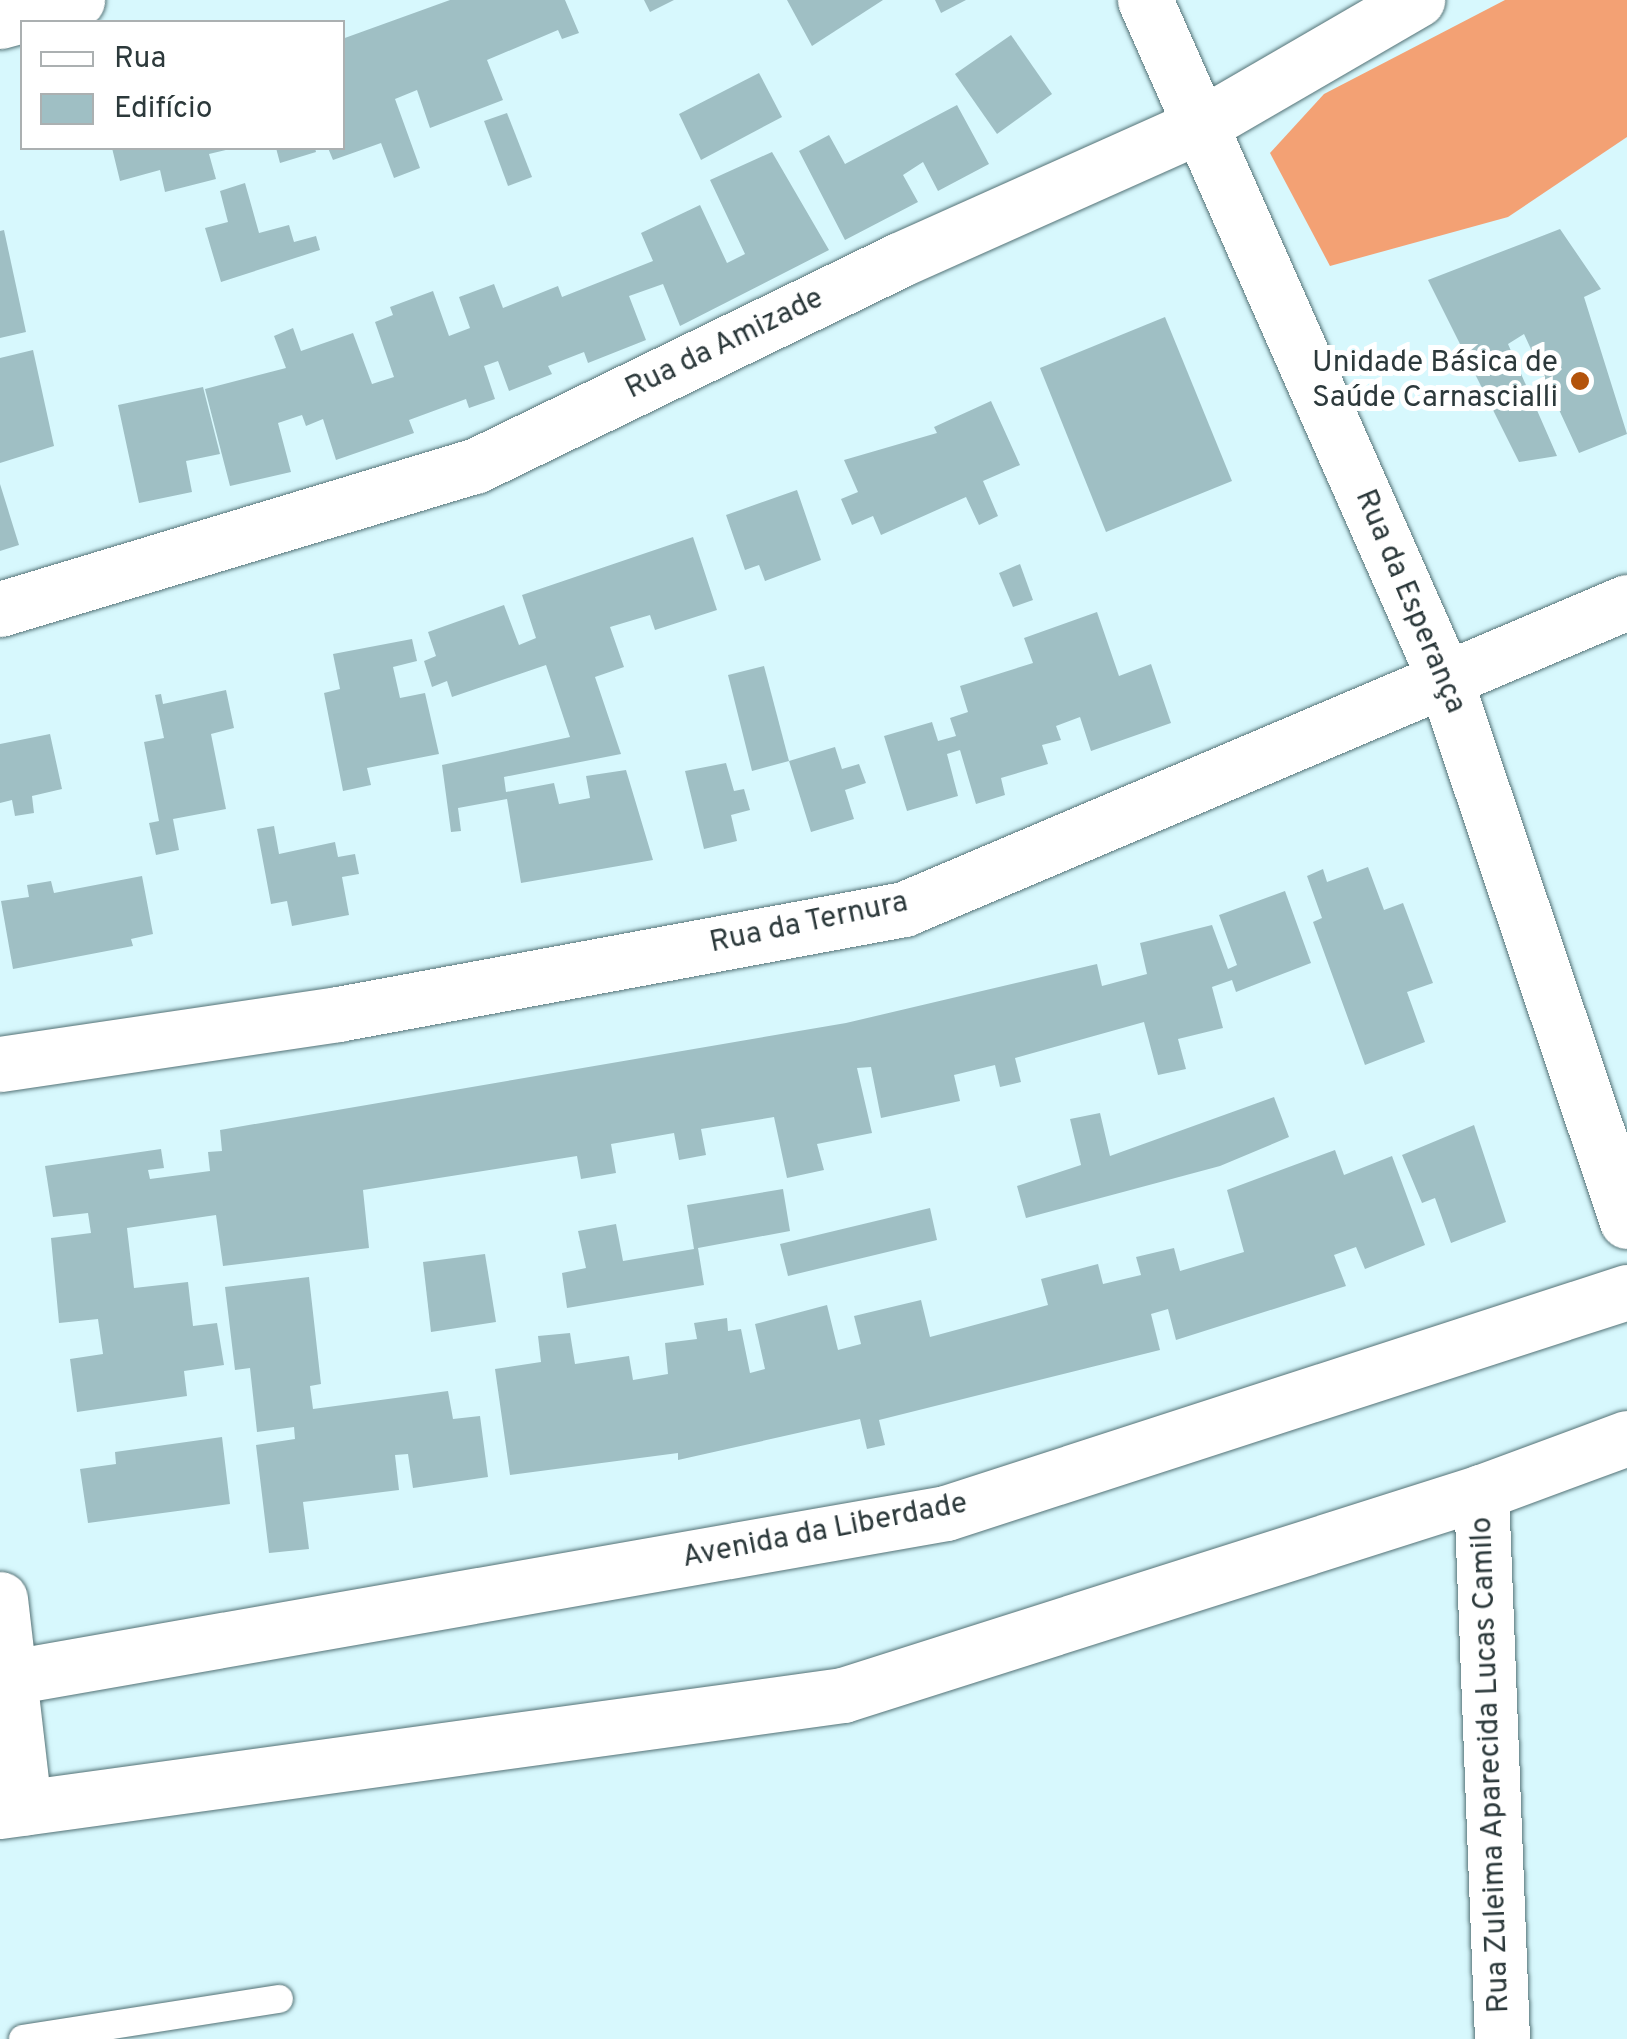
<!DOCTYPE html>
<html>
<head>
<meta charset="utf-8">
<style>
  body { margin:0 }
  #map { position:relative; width:1627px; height:2039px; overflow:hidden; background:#d7f8fd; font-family:Overpass,sans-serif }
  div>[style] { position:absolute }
  .forest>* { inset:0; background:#f3a174 }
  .building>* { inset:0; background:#9fbfc4 }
  .roads { filter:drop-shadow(0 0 2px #547276) drop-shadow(0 0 2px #547276) }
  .service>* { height:28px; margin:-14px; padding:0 14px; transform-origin:14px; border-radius:14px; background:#fff }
  .minor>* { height:55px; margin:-27.5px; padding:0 27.5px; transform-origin:27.5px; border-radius:27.5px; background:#fff }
  .tertiary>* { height:55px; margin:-27.5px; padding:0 27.5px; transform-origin:27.5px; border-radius:27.5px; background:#fff }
  .dots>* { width:28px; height:28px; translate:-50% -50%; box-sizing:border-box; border:5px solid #fff; border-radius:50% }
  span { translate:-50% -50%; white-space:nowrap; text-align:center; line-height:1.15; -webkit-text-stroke:10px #fff; paint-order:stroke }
  .street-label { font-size:30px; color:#2c393b }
  .poi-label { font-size:30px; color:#2c393b }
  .right { translate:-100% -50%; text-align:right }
  .legend { position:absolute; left:20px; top:20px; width:325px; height:130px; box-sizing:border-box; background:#fff; border:2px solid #abb0b1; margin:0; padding:12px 18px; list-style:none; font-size:30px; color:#2c393b }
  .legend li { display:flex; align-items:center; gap:20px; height:50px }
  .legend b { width:50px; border:2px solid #abb0b1 }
</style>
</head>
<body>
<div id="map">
  <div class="forest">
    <i style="clip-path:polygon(1505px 0,1627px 0,1627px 137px,1508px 217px,1330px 266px,1270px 153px,1324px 94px)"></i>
  </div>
  <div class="building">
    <i style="clip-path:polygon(450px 0,565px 0,579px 33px,562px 39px,558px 30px,487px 60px,503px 100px,430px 128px,417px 90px,395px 99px,420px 168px,394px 178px,381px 143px,333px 160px,328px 148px,342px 148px,342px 39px)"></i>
    <i style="clip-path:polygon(644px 0,674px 0,650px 12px)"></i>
    <i style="clip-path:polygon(787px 0,883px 0,812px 46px)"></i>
    <i style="clip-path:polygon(935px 0,966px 0,941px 13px)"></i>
    <i style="clip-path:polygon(1011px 35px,1052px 94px,997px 134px,955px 74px)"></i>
    <i style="clip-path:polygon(759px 73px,782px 117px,701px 160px,679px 114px)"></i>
    <i style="clip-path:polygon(957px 105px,989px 164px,938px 191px,923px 162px,903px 175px,918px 202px,845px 240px,799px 151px,829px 135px,845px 164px)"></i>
    <i style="clip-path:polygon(507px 113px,532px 177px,508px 186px,484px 121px)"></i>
    <i style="clip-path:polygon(112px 148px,229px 148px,230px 149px,209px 154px,216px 179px,165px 192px,160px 170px,120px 181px)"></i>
    <i style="clip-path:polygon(276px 148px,315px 148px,316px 152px,280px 163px)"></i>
    <i style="clip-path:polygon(772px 152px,829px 250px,680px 326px,663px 284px,629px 296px,646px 340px,588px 363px,584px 352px,548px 366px,552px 374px,509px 391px,498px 361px,484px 366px,495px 399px,469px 408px,466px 399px,409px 420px,414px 433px,336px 460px,323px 419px,306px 426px,302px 415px,278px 423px,291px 472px,230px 486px,205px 389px,286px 368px,274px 336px,293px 328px,301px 351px,353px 333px,372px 384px,394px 377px,375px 322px,393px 315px,390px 307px,433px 291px,449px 336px,470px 328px,459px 297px,494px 284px,503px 308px,558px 286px,562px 297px,653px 261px,641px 233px,700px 205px,727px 263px,745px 254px,710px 180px)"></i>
    <i style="clip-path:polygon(245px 183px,259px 233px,289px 225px,294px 242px,316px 236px,320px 250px,221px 282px,205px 228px,228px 222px,220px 191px)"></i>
    <i style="clip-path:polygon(1560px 229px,1601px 289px,1584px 297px,1627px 434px,1579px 453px,1524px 334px,1508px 344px,1557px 456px,1519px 462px,1428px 280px)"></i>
    <i style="clip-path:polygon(4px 230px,26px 332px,0 338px,0 231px)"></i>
    <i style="clip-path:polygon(1165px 317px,1232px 481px,1106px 532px,1040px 368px)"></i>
    <i style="clip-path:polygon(33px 350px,54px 446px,0 463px,0 358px)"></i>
    <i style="clip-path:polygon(203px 387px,220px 454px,186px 461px,192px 492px,139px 503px,118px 405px)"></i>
    <i style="clip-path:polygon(991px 401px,1020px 465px,983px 481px,998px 516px,979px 525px,966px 497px,881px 535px,873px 516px,852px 525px,841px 499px,858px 492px,844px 460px,937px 433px,934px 427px)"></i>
    <i style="clip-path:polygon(0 484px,19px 545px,0 551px)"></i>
    <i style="clip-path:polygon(797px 490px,821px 560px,765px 581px,759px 565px,745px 570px,726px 515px)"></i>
    <i style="clip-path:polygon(693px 537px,717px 610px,655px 630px,650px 615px,610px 627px,624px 667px,595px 677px,621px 754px,504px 777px,506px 792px,554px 783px,559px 804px,590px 798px,586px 776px,626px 770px,653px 860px,521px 883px,507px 799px,458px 808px,461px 831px,451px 832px,442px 765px,570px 737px,546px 665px,452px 697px,447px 681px,432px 687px,424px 661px,436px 656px,428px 632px,504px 605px,519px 645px,536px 638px,522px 595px)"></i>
    <i style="clip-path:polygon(1020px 564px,1033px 600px,1013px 607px,999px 573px)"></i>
    <i style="clip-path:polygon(1097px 612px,1119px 676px,1151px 664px,1171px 723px,1091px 751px,1080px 717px,1056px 726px,1061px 740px,1042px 745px,1048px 764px,1001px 778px,1005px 795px,976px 804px,960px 750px,947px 754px,958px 796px,907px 811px,884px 736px,932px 722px,938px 741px,956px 736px,950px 718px,968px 712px,960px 686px,1033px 663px,1024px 638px)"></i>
    <i style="clip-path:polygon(412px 639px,417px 661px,393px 667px,400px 698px,425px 693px,439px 754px,367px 768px,371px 785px,343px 791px,324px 693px,340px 689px,333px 654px)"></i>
    <i style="clip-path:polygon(764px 666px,789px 761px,752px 771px,728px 675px)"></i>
    <i style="clip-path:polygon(226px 690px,234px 728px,211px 734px,226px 809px,173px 819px,179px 850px,156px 855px,149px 823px,159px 821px,144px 742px,164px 738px,155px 695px,161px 694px,163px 704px)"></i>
    <i style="clip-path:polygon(50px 734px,62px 789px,32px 796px,34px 813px,15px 816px,12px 800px,0 803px,0 744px)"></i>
    <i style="clip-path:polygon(835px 747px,842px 769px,859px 764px,866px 783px,845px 790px,854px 819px,811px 832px,789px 761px)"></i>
    <i style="clip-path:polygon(726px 763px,734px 791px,744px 789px,750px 810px,731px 815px,737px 841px,704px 849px,685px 771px)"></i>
    <i style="clip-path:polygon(274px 826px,279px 854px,335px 842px,338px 857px,355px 854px,359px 874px,342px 877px,349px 915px,292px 926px,287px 901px,271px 904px,257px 829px)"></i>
    <i style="clip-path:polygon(1368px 867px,1384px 910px,1403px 903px,1433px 983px,1407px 992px,1425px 1042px,1365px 1065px,1313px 922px,1322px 918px,1307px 876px,1323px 869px,1327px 882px)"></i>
    <i style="clip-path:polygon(142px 876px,153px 934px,131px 939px,133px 946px,13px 969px,1px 901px,29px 897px,27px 885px,51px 881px,54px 893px)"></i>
    <i style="clip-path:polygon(1285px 891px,1311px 963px,1236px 992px,1232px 980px,1212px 987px,1223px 1028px,1178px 1039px,1186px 1069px,1158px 1075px,1144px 1022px,1015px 1058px,1021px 1082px,1000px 1087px,995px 1065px,954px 1075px,960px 1101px,881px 1118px,871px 1067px,857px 1068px,872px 1133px,817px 1144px,824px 1170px,787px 1178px,774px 1117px,701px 1129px,706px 1155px,679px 1160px,674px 1133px,611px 1144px,616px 1173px,581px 1179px,577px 1156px,363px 1190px,369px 1248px,223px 1266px,216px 1215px,127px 1228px,134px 1288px,188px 1282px,193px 1326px,217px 1323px,224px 1365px,184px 1371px,187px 1396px,77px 1412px,70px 1359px,103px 1354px,98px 1319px,59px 1323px,51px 1238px,91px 1233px,88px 1213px,53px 1217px,45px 1166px,161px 1149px,164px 1168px,148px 1170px,150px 1179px,210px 1171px,208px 1152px,222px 1151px,220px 1130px,846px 1023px,1097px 964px,1102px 986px,1147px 974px,1140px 943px,1212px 925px,1228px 969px,1237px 965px,1219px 915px)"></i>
    <i style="clip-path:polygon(1274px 1097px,1289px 1137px,1220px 1166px,1026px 1218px,1017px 1186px,1081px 1165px,1070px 1119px,1100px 1113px,1110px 1156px)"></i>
    <i style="clip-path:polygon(1474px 1125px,1506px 1222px,1451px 1243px,1435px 1198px,1422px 1203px,1402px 1155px)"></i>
    <i style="clip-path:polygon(1335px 1150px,1344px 1175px,1392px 1156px,1425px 1245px,1365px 1269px,1356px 1247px,1334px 1255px,1346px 1286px,1176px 1340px,1168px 1309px,1151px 1314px,1160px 1350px,879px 1420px,885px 1445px,867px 1449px,860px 1419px,678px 1460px,678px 1453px,510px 1475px,495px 1369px,541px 1362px,538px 1336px,570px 1333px,575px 1364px,629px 1356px,633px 1380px,668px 1374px,665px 1343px,697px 1339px,694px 1323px,727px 1318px,728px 1331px,741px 1329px,750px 1373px,765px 1369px,755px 1324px,827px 1305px,838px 1350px,861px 1344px,854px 1316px,921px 1300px,930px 1337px,1048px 1305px,1041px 1279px,1098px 1264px,1103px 1284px,1141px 1275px,1136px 1257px,1174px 1248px,1180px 1271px,1244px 1252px,1227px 1190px)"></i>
    <i style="clip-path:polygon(783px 1189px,790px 1231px,698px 1248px,704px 1285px,567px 1308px,562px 1273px,586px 1268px,578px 1231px,616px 1224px,623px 1261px,694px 1249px,687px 1205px)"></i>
    <i style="clip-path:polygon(930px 1208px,937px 1240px,788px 1276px,780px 1244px)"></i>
    <i style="clip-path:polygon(485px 1254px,496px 1322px,431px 1332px,423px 1262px)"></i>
    <i style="clip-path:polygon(309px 1277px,321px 1384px,310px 1386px,313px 1409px,448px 1391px,453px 1419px,480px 1416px,488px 1477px,413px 1488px,408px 1454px,395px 1455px,399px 1490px,303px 1502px,309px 1549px,269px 1553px,256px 1445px,295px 1439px,294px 1427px,257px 1432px,250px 1368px,235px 1370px,225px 1287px)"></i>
    <i style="clip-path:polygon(222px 1437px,230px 1504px,88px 1523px,80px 1469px,116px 1464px,115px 1452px)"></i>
  </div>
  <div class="roads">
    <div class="service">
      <i style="left:23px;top:2039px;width:259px;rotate:-8.9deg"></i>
    </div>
    <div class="minor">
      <i style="left:1145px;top:0;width:740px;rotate:66.17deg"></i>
      <i style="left:1444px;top:677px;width:574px;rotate:71.41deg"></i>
      <i style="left:0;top:21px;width:80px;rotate:-15.3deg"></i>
      <i style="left:0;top:609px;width:496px;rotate:-16.8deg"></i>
      <i style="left:475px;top:466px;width:471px;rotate:-25.9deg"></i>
      <i style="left:899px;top:260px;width:331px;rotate:-24.1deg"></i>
      <i style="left:1201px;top:125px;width:250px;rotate:-30.1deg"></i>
      <i style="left:0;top:1064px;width:342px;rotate:-8.4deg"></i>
      <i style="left:338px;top:1014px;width:576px;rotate:-10.51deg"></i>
      <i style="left:904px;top:909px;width:785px;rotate:-23.01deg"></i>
      <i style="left:1481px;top:1492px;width:547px;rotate:87.8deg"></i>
      <i style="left:0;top:1599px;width:210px;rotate:83.4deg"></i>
    </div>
    <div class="tertiary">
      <i style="left:0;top:1679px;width:960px;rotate:-9.95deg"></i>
      <i style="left:946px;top:1513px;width:716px;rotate:-17.98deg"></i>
      <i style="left:0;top:1811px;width:851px;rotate:-7.83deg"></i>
      <i style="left:843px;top:1695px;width:670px;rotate:-17.65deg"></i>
      <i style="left:1481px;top:1492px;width:156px;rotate:-20.3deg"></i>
    </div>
  </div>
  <div class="dots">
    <i style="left:1580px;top:381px;background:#b3530b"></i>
  </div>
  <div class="street-label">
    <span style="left:725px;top:345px;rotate:-26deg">Rua da Amizade</span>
    <span style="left:1409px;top:602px;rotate:67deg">Rua da Esperança</span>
    <span style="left:809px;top:924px;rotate:-12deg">Rua da Ternura</span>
    <span style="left:825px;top:1532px;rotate:-11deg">Avenida da Liberdade</span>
    <span style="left:1492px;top:1765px;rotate:-92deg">Rua Zuleima Aparecida Lucas Camilo</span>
  </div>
  <div class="poi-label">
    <span class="right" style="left:1558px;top:381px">Unidade Básica de<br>Saúde Carnascialli</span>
  </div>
  <ul class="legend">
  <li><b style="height:12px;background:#fff"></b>Rua</li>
  <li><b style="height:28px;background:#9fbfc4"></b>Edifício</li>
  </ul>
</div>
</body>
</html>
